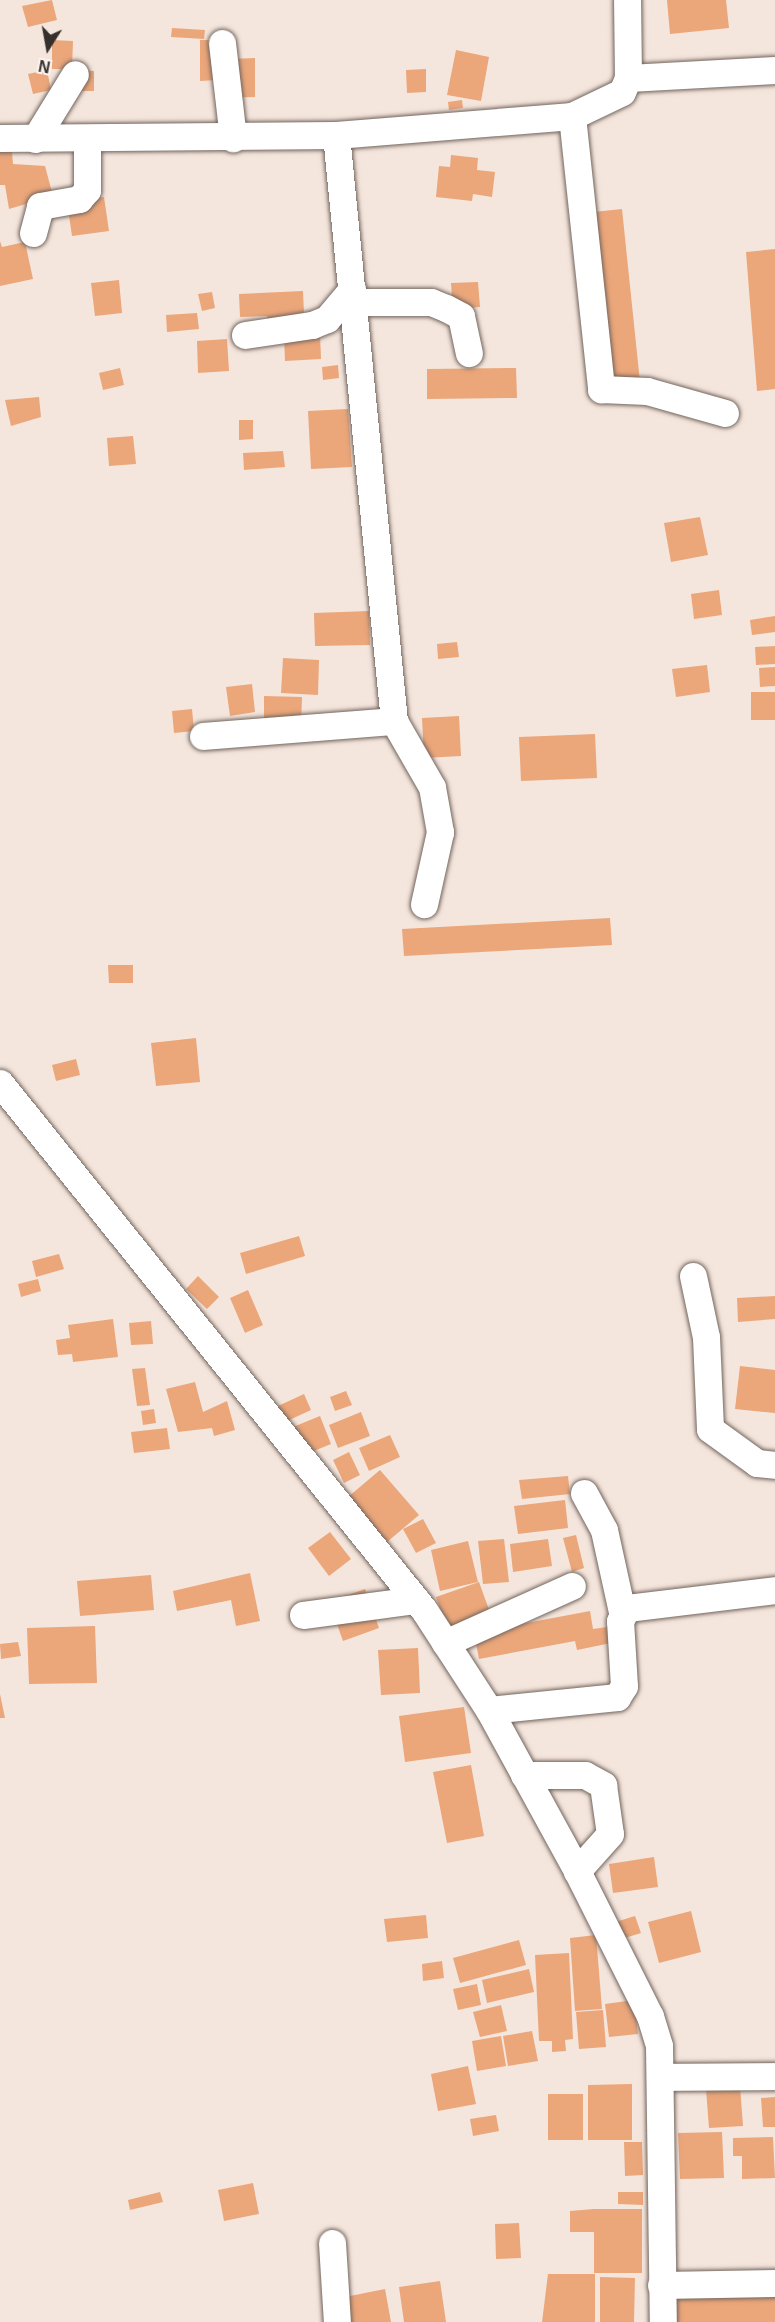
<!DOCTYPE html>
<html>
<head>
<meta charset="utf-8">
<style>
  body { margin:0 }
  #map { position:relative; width:775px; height:2322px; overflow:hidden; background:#f5e6dd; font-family:Arial,sans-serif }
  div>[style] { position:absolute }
  .building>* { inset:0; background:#eba67a }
  .roads { filter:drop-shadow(0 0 2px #72655d) drop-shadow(0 0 2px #72655d) }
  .minor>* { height:27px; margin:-13.5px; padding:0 13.5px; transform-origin:13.5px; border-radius:13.5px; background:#fff }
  span { translate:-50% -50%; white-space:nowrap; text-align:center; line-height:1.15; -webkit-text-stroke:6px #fdf4ef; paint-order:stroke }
  .north { position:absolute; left:18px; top:18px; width:60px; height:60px; -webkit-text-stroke:4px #fdf4ef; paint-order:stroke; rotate:191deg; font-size:16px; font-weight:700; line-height:24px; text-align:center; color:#35302c }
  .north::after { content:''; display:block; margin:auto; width:21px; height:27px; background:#35302c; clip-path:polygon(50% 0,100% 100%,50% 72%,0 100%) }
</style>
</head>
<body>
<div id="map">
  <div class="building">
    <i style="clip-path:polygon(52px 0,57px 20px,28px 27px,22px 6px)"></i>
    <i style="clip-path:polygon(667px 0,726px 0,729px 28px,670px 34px)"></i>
    <i style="clip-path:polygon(172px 28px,205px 30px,204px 39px,171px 37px)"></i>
    <i style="clip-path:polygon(52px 40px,73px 41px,72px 69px,52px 69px)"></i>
    <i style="clip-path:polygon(200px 40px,232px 40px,232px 59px,255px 58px,255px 97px,217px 98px,216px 80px,200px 81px)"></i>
    <i style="clip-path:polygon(456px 50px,489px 57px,481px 101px,447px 95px)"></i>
    <i style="clip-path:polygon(426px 69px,426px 92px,407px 93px,406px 70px)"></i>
    <i style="clip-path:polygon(47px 70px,51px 90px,33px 94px,28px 74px)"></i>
    <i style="clip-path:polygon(79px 70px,94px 71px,94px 91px,78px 91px)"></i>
    <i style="clip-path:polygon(462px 100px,463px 108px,449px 110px,448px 102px)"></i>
    <i style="clip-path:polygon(0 152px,12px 152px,13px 164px,45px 166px,53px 196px,9px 209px,5px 185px,0 185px)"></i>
    <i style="clip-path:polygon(451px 155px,478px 158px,477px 170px,495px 172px,492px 197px,473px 194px,472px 201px,436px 197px,439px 166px,450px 167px)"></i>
    <i style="clip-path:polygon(104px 197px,109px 231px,72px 236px,67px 202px)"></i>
    <i style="clip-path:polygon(622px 209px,640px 382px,603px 386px,584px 213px)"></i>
    <i style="clip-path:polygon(0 241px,2px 247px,25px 242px,33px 279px,0 286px)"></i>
    <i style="clip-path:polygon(775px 249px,775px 389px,757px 391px,746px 252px)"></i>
    <i style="clip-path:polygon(119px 280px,122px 313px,95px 316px,91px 283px)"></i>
    <i style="clip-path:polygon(478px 282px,480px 307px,453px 309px,451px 283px)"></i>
    <i style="clip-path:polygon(303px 291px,304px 314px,268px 324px,267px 316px,240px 317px,239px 294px)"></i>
    <i style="clip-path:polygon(212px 292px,215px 308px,202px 311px,198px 294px)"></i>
    <i style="clip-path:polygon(197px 313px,199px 329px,167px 332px,166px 315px)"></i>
    <i style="clip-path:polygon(320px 334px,321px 359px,285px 361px,284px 336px)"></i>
    <i style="clip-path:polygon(227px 339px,229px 371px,198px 373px,197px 341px)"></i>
    <i style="clip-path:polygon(338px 365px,339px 378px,323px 380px,322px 367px)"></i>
    <i style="clip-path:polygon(120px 368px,124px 385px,103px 390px,99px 373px)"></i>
    <i style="clip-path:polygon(516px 368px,517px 398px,427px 399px,427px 369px)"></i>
    <i style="clip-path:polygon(39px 397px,41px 417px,11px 426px,5px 400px)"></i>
    <i style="clip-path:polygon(348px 409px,352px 467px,311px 469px,308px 411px)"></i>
    <i style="clip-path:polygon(239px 420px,253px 420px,253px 439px,239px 440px)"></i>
    <i style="clip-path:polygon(133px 436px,136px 464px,109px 466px,107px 438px)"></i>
    <i style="clip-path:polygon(283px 451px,285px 467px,244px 470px,243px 453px)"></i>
    <i style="clip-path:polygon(700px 517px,708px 555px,671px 562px,664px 523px)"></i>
    <i style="clip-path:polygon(719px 590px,722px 615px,694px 619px,691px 594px)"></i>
    <i style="clip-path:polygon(369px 611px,370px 645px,315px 646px,314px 613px)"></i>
    <i style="clip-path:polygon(775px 616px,775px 632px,752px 635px,750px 620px)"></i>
    <i style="clip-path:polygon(457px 642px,459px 657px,438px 659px,437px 644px)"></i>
    <i style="clip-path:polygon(775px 646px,775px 664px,756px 665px,755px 647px)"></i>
    <i style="clip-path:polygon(283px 658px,319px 660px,318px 695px,281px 693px)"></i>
    <i style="clip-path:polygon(707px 665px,710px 692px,676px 697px,672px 669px)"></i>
    <i style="clip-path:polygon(775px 667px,775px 686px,760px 687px,759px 668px)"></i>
    <i style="clip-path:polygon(252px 684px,255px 712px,230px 716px,226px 687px)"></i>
    <i style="clip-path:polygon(751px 692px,775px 692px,775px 720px,751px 720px)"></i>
    <i style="clip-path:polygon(264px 696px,302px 697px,301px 725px,264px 724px)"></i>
    <i style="clip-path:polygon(192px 709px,194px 731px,174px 733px,172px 711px)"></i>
    <i style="clip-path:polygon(459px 716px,461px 756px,424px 758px,422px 718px)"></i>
    <i style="clip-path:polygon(595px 734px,597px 778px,521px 781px,519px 737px)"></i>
    <i style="clip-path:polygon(610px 918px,612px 945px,404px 956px,402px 929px)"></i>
    <i style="clip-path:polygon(108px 965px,133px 965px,133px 983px,109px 983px)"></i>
    <i style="clip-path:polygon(196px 1038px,200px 1082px,156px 1086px,151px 1043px)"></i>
    <i style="clip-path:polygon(76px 1059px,80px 1075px,56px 1081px,52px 1065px)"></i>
    <i style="clip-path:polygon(299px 1236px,305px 1256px,246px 1274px,240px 1253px)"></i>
    <i style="clip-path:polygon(59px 1254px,64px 1269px,36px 1277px,32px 1261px)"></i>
    <i style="clip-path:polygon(198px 1276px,219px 1297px,207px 1309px,186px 1289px)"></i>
    <i style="clip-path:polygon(38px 1279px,41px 1291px,21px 1297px,18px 1284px)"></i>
    <i style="clip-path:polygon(248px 1290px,263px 1325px,245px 1333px,230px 1298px)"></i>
    <i style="clip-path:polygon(775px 1296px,775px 1319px,738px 1322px,737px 1298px)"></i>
    <i style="clip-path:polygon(113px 1319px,118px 1357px,73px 1362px,72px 1354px,58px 1355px,56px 1340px,70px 1338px,68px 1325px)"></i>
    <i style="clip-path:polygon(151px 1321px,153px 1344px,131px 1345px,129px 1323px)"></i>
    <i style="clip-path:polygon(740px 1366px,775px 1370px,775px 1413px,735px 1409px)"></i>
    <i style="clip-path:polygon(145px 1368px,150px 1405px,137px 1406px,132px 1369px)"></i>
    <i style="clip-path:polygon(195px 1382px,203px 1412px,227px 1401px,235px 1430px,214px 1436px,212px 1428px,178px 1432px,166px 1389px)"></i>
    <i style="clip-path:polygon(346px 1391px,352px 1405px,335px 1411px,330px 1397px)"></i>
    <i style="clip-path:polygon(304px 1394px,311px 1410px,285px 1422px,278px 1406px)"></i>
    <i style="clip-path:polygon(154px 1409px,156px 1423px,143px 1425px,141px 1411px)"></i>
    <i style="clip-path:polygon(361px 1412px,370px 1436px,338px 1448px,329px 1425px)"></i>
    <i style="clip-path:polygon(320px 1416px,331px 1444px,304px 1455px,293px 1427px)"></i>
    <i style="clip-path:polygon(167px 1428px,170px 1449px,134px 1453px,131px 1432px)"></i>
    <i style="clip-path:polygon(390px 1435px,400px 1457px,369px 1471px,359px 1448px)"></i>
    <i style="clip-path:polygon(349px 1452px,360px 1475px,344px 1483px,333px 1460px)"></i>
    <i style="clip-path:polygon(380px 1470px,419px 1515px,387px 1542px,348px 1497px)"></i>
    <i style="clip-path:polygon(568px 1476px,570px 1494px,522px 1499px,519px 1480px)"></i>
    <i style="clip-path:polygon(565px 1500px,568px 1528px,518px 1534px,514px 1506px)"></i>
    <i style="clip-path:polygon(423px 1519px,436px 1543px,416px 1553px,403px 1529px)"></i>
    <i style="clip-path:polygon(330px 1532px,351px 1559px,329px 1576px,308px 1548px)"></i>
    <i style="clip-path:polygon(576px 1535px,584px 1568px,572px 1572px,563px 1538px)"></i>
    <i style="clip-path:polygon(504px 1539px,509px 1582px,483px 1584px,478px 1541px)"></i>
    <i style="clip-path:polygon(548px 1539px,552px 1566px,513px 1572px,510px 1544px)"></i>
    <i style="clip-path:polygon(468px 1541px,478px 1582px,440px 1591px,431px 1550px)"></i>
    <i style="clip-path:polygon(250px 1573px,260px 1621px,236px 1626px,231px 1600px,177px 1611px,173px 1591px)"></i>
    <i style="clip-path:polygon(151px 1575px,154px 1610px,80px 1616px,77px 1581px)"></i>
    <i style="clip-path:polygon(479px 1582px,492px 1618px,449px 1633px,436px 1597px)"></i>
    <i style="clip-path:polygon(365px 1589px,379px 1628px,343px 1641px,329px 1602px)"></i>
    <i style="clip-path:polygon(590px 1611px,593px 1629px,607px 1627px,611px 1643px,577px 1650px,575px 1641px,479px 1659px,474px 1633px)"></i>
    <i style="clip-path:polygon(95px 1626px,97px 1683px,29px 1684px,27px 1628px)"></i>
    <i style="clip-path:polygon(18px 1642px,21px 1656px,1px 1659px,0 1644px)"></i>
    <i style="clip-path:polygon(418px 1648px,420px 1693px,381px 1695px,378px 1650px)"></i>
    <i style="clip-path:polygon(0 1694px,5px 1718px,0 1718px)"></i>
    <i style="clip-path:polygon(464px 1707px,471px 1753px,405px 1762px,399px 1716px)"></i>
    <i style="clip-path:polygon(471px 1765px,484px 1836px,447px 1843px,433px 1772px)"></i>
    <i style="clip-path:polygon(654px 1857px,658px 1887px,613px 1893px,609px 1864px)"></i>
    <i style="clip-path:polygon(691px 1911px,701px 1952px,659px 1963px,648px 1922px)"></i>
    <i style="clip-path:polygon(426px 1915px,428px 1938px,387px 1942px,384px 1919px)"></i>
    <i style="clip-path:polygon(635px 1916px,641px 1933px,615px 1941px,609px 1924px)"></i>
    <i style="clip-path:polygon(596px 1935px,602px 2009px,575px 2011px,570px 1938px)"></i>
    <i style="clip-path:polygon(519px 1940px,526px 1965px,460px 1983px,453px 1958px)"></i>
    <i style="clip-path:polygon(569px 1953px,573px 2039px,565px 2040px,566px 2051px,552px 2052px,552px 2041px,539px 2041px,535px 1955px)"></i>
    <i style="clip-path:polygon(442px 1961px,444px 1978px,423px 1981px,422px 1964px)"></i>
    <i style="clip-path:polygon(529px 1969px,534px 1992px,487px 2003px,482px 1980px)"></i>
    <i style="clip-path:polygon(477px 1984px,481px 2005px,458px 2010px,453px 1989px)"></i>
    <i style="clip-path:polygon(634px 2000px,638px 2034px,609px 2037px,605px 2004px)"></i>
    <i style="clip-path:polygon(501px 2005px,507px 2031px,480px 2037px,473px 2012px)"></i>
    <i style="clip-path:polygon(603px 2010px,606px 2047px,579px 2049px,576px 2012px)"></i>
    <i style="clip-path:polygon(532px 2031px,538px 2061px,508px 2066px,503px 2036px)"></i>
    <i style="clip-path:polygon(501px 2036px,506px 2066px,477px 2071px,472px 2041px)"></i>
    <i style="clip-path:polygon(468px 2066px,476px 2104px,438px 2111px,431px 2074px)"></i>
    <i style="clip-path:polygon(632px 2084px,632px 2140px,588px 2140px,588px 2085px)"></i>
    <i style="clip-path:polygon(740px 2086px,743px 2126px,709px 2128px,706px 2089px)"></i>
    <i style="clip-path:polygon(548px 2094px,583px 2094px,583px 2140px,548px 2140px)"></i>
    <i style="clip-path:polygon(775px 2097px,775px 2127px,763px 2127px,761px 2098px)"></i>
    <i style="clip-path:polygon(496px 2115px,499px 2131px,473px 2136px,470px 2119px)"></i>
    <i style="clip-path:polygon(722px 2132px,724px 2178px,680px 2179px,678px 2133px)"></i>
    <i style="clip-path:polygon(773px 2137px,775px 2178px,742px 2179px,742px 2156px,733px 2156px,733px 2138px)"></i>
    <i style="clip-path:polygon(624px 2142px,642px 2142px,643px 2175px,625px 2176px)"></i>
    <i style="clip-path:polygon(253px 2183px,259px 2214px,224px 2221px,218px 2190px)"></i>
    <i style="clip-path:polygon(160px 2192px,163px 2202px,130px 2210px,128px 2200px)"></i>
    <i style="clip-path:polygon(618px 2192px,643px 2192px,643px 2205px,618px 2204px)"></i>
    <i style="clip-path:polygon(594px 2209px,642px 2209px,642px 2273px,594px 2273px,594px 2232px,570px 2232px,570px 2211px)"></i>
    <i style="clip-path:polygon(519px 2223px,521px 2258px,496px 2259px,495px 2224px)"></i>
    <i style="clip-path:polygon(548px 2274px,595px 2274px,595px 2322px,542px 2322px)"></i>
    <i style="clip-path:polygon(600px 2277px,635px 2278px,634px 2322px,600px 2322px)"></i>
    <i style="clip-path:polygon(440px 2281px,446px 2322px,404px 2322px,399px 2287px)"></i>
    <i style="clip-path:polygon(385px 2289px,391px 2322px,345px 2322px,340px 2298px)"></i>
    <i style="clip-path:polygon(775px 2291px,775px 2322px,672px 2322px,672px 2293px)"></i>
  </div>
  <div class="roads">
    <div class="minor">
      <i style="left:222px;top:43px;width:96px;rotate:83.4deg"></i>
      <i style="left:628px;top:78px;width:147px;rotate:-3.1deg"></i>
      <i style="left:572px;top:116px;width:275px;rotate:83.9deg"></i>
      <i style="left:601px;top:389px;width:46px;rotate:2.5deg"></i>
      <i style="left:647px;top:391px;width:81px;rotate:15.8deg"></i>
      <i style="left:336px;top:135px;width:589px;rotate:84.35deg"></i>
      <i style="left:394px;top:721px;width:76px;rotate:60.1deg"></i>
      <i style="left:432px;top:787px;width:46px;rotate:79.9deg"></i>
      <i style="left:440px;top:832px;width:74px;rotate:102.5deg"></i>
      <i style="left:0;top:138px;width:336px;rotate:-0.5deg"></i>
      <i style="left:336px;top:135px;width:237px;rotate:-4.6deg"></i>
      <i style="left:572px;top:116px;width:55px;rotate:-25.6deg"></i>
      <i style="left:622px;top:92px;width:15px;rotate:-67deg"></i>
      <i style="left:628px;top:78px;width:78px;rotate:-90.7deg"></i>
      <i style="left:35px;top:139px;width:76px;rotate:-58.4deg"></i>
      <i style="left:33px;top:233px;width:28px;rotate:-75deg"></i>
      <i style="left:40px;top:206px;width:40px;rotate:-10deg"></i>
      <i style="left:79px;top:199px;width:12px;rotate:-48deg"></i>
      <i style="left:87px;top:190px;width:50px;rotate:-90deg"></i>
      <i style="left:354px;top:302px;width:77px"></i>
      <i style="left:431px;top:302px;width:16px;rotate:22deg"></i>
      <i style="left:446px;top:308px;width:17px;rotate:28deg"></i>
      <i style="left:461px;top:316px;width:38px;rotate:78deg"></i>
      <i style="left:245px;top:335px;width:68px;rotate:-8.5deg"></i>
      <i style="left:312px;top:325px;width:16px;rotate:-22deg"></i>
      <i style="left:327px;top:319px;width:39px;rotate:-50deg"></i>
      <i style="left:203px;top:736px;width:192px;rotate:-4.5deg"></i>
      <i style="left:0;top:1083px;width:676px;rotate:51.18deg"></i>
      <i style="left:424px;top:1610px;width:119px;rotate:57deg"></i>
      <i style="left:489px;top:1710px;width:183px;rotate:61.3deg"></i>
      <i style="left:577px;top:1871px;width:162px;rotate:63.3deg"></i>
      <i style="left:650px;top:2016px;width:31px;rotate:73deg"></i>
      <i style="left:659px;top:2046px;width:276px;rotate:89.2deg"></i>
      <i style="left:693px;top:1276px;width:62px;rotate:78deg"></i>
      <i style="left:706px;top:1337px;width:92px;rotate:87.5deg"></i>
      <i style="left:710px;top:1429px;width:58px;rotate:35.9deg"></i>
      <i style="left:757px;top:1463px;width:18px;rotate:6deg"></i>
      <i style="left:584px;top:1493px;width:42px;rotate:61.6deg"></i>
      <i style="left:604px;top:1530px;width:84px;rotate:77.6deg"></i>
      <i style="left:303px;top:1615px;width:114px;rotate:-7.6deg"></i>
      <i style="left:445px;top:1643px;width:139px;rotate:-24.2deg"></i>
      <i style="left:489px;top:1710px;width:129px;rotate:-5.8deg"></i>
      <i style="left:617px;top:1697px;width:13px;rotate:-58deg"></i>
      <i style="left:624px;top:1686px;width:65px;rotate:-93.5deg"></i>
      <i style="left:620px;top:1621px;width:15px;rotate:-62deg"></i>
      <i style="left:627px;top:1608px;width:149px;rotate:-6.9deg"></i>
      <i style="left:524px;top:1775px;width:61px"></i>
      <i style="left:585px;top:1775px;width:21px;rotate:29deg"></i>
      <i style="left:603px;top:1785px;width:49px;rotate:81.9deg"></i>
      <i style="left:610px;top:1834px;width:50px;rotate:131.7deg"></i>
      <i style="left:660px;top:2077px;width:115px;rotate:-0.5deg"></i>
      <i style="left:332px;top:2243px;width:79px;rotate:86.4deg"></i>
      <i style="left:661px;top:2285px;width:114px;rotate:-1deg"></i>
    </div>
  </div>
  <div class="north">N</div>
</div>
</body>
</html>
